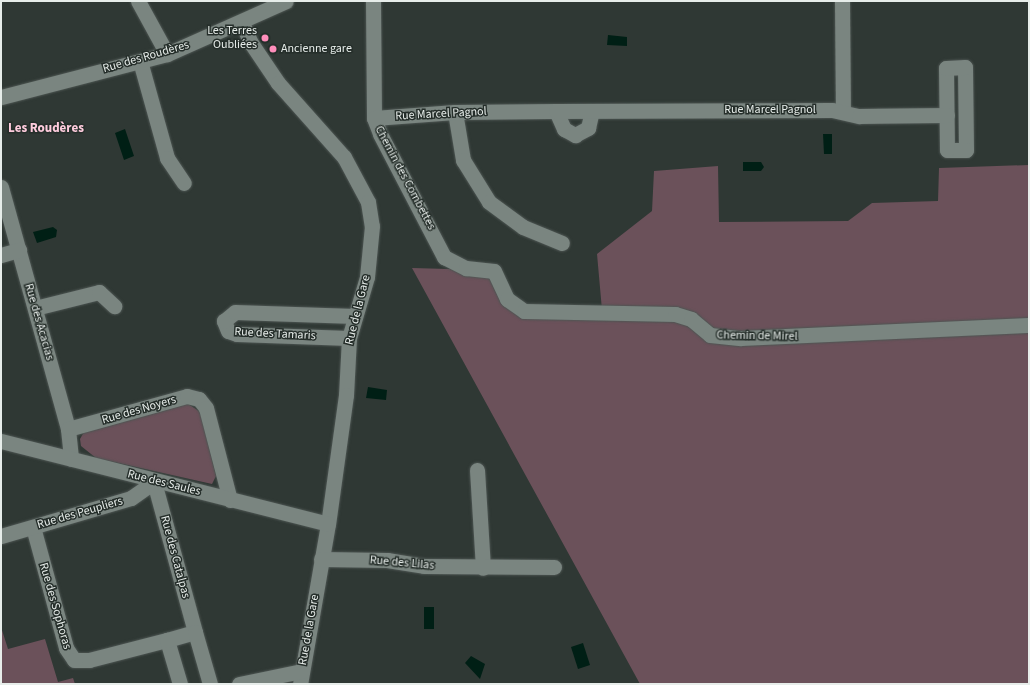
<!DOCTYPE html>
<html>
<head>
<meta charset="utf-8">
<style>
  body { margin:0 }
  #map { position:relative; width:1030px; height:685px; overflow:hidden; background:#2f3834; font-family:"Source Sans 3",sans-serif }
  div>[style] { position:absolute }
  .green>* { inset:0; background:#6b515a }
  .water>* { inset:0; background:#001f15 }
  .roads { filter:drop-shadow(0 0 1px #4d5552) drop-shadow(0 0 1px #4d5552) }
  .minor>* { height:15px; margin:-7.5px; padding:0 7.5px; transform-origin:7.5px; border-radius:7.5px; background:#7a8580 }
  .dots>* { width:11px; height:11px; translate:-50% -50%; box-sizing:border-box; border:2px solid #252e2a; border-radius:50% }
  span { translate:-50% -50%; white-space:nowrap; text-align:center; line-height:1.15; -webkit-text-stroke:3px #252e2a; paint-order:stroke }
  .poi-label { font-size:12px; color:#e7edea }
  .right { translate:-100% -50%; text-align:right }
  .left { translate:0 -50%; text-align:left }
  .street-label { font-size:12px; color:#e7edea }
  .neighbourhood-label { font-size:13px; color:#feccdd; font-weight:700 }
  .frame { position:absolute; inset:0; border:2px solid #e7edea; pointer-events:none }
</style>
</head>
<body>
<div id="map">
  <div class="green">
    <i style="clip-path:polygon(1029px 165px,1029px 684px,640px 684px,412px 268px,485px 270px,511px 308px,602px 310px,597px 254px,652px 211px,654px 171px,718px 166px,719px 222px,848px 221px,872px 203px,938px 201px,939px 168px)"></i>
    <i style="clip-path:polygon(187px 403px,200px 412px,216px 476px,212px 484px,96px 458px,81px 446px,80px 439px,84px 432px)"></i>
    <i style="clip-path:polygon(1px 627px,8px 649px,45px 639px,58px 682px,73px 678px,75px 684px,1px 684px)"></i>
  </div>
  <div class="water">
    <i style="clip-path:polygon(608px 35px,627px 37px,627px 46px,607px 45px)"></i>
    <i style="clip-path:polygon(125px 129px,134px 156px,124px 160px,115px 133px)"></i>
    <i style="clip-path:polygon(823px 134px,832px 134px,832px 154px,824px 154px)"></i>
    <i style="clip-path:polygon(743px 162px,761px 162px,764px 167px,761px 171px,743px 171px)"></i>
    <i style="clip-path:polygon(53px 227px,57px 230px,56px 237px,37px 243px,33px 232px)"></i>
    <i style="clip-path:polygon(368px 387px,387px 390px,386px 400px,366px 398px)"></i>
    <i style="clip-path:polygon(424px 607px,434px 607px,434px 629px,424px 629px)"></i>
    <i style="clip-path:polygon(583px 643px,590px 665px,578px 669px,571px 647px)"></i>
    <i style="clip-path:polygon(471px 656px,485px 664px,480px 679px,465px 663px)"></i>
  </div>
  <div class="roads">
    <div class="minor">
      <i style="left:138px;top:1px;width:60px;rotate:61.3deg"></i>
      <i style="left:373px;top:1px;width:117px;rotate:89.5deg"></i>
      <i style="left:374px;top:118px;width:17px;rotate:69deg"></i>
      <i style="left:380px;top:134px;width:139px;rotate:62.5deg"></i>
      <i style="left:444px;top:257px;width:25px;rotate:27deg"></i>
      <i style="left:466px;top:268px;width:28px;rotate:6deg"></i>
      <i style="left:494px;top:271px;width:31px;rotate:65deg"></i>
      <i style="left:507px;top:299px;width:21px;rotate:35deg"></i>
      <i style="left:524px;top:311px;width:151px;rotate:1.1deg"></i>
      <i style="left:675px;top:314px;width:17px;rotate:17deg"></i>
      <i style="left:691px;top:319px;width:25px;rotate:40deg"></i>
      <i style="left:710px;top:335px;width:31px;rotate:6deg"></i>
      <i style="left:741px;top:338px;width:288px;rotate:-2.6deg"></i>
      <i style="left:842px;top:1px;width:111px;rotate:89.5deg"></i>
      <i style="left:242px;top:23px;width:22px;rotate:66deg"></i>
      <i style="left:251px;top:43px;width:48px;rotate:56deg"></i>
      <i style="left:278px;top:83px;width:99px;rotate:48.3deg"></i>
      <i style="left:344px;top:157px;width:51px;rotate:61.9deg"></i>
      <i style="left:368px;top:202px;width:24px;rotate:81deg"></i>
      <i style="left:372px;top:226px;width:51px;rotate:95.6deg"></i>
      <i style="left:367px;top:277px;width:64px;rotate:106.4deg"></i>
      <i style="left:349px;top:338px;width:57px;rotate:93deg"></i>
      <i style="left:346px;top:395px;width:130px;rotate:97.9deg"></i>
      <i style="left:328px;top:524px;width:162px;rotate:99.9deg"></i>
      <i style="left:140px;top:61px;width:101px;rotate:74.4deg"></i>
      <i style="left:167px;top:158px;width:30px;rotate:56deg"></i>
      <i style="left:965px;top:67px;width:83px;rotate:89.3deg"></i>
      <i style="left:966px;top:150px;width:19px;rotate:180deg"></i>
      <i style="left:947px;top:150px;width:82px;rotate:-90.7deg"></i>
      <i style="left:946px;top:68px;width:19px;rotate:-3deg"></i>
      <i style="left:1px;top:97px;width:171px;rotate:-14.5deg"></i>
      <i style="left:167px;top:54px;width:130px;rotate:-24deg"></i>
      <i style="left:556px;top:111px;width:20px;rotate:66deg"></i>
      <i style="left:564px;top:129px;width:13px;rotate:29deg"></i>
      <i style="left:575px;top:135px;width:15px;rotate:-28deg"></i>
      <i style="left:588px;top:128px;width:17px;rotate:-77deg"></i>
      <i style="left:455px;top:112px;width:49px;rotate:80.5deg"></i>
      <i style="left:463px;top:160px;width:49px;rotate:58.2deg"></i>
      <i style="left:489px;top:202px;width:42px;rotate:36.3deg"></i>
      <i style="left:523px;top:227px;width:42px;rotate:22.3deg"></i>
      <i style="left:374px;top:118px;width:81px;rotate:-4.2deg"></i>
      <i style="left:455px;top:112px;width:101px;rotate:-0.6deg"></i>
      <i style="left:556px;top:111px;width:276px;rotate:-0.2deg"></i>
      <i style="left:832px;top:110px;width:28px;rotate:13deg"></i>
      <i style="left:859px;top:116px;width:88px;rotate:-0.7deg"></i>
      <i style="left:1px;top:187px;width:251px;rotate:74.5deg"></i>
      <i style="left:68px;top:429px;width:30px;rotate:84deg"></i>
      <i style="left:1px;top:255px;width:19px;rotate:-16deg"></i>
      <i style="left:35px;top:308px;width:66px;rotate:-14deg"></i>
      <i style="left:99px;top:292px;width:21px;rotate:43deg"></i>
      <i style="left:349px;top:338px;width:112px;rotate:-178deg"></i>
      <i style="left:237px;top:334px;width:9px;rotate:-162deg"></i>
      <i style="left:228px;top:331px;width:11px;rotate:-112deg"></i>
      <i style="left:224px;top:321px;width:14px;rotate:-39deg"></i>
      <i style="left:235px;top:312px;width:120px;rotate:1.9deg"></i>
      <i style="left:68px;top:429px;width:123px;rotate:-15.5deg"></i>
      <i style="left:187px;top:396px;width:12px;rotate:14deg"></i>
      <i style="left:199px;top:399px;width:11px;rotate:52deg"></i>
      <i style="left:206px;top:408px;width:95px;rotate:75.4deg"></i>
      <i style="left:1px;top:441px;width:337px;rotate:14.2deg"></i>
      <i style="left:477px;top:470px;width:98px;rotate:86.5deg"></i>
      <i style="left:33px;top:527px;width:125px;rotate:74.7deg"></i>
      <i style="left:66px;top:648px;width:14px;rotate:56deg"></i>
      <i style="left:74px;top:660px;width:15px"></i>
      <i style="left:89px;top:660px;width:81px;rotate:-14.4deg"></i>
      <i style="left:1px;top:536px;width:135px;rotate:-16.3deg"></i>
      <i style="left:131px;top:498px;width:28px;rotate:-35deg"></i>
      <i style="left:154px;top:482px;width:156px;rotate:74.7deg"></i>
      <i style="left:321px;top:559px;width:66px;rotate:0.9deg"></i>
      <i style="left:387px;top:560px;width:37px;rotate:9deg"></i>
      <i style="left:424px;top:566px;width:130px;rotate:0.4deg"></i>
      <i style="left:180px;top:684px;width:46px;rotate:-106.5deg"></i>
      <i style="left:167px;top:640px;width:29px;rotate:-16deg"></i>
      <i style="left:195px;top:632px;width:54px;rotate:73.9deg"></i>
      <i style="left:239px;top:684px;width:64px;rotate:-11.7deg"></i>
    </div>
  </div>
  <div class="dots">
    <i style="left:265px;top:38px;background:#ff8ebb"></i>
    <i style="left:273px;top:49px;background:#ff8ebb"></i>
  </div>
  <div class="poi-label">
    <span class="right" style="left:257px;top:38px">Les Terres<br>Oubliées</span>
    <span class="left" style="left:281px;top:49px">Ancienne gare</span>
  </div>
  <div class="street-label">
    <span style="left:146px;top:57px;rotate:-16deg">Rue des Roudères</span>
    <span style="left:770px;top:110px">Rue Marcel Pagnol</span>
    <span style="left:441px;top:114px;rotate:-3deg">Rue Marcel Pagnol</span>
    <span style="left:405px;top:178px;rotate:62deg">Chemin des Combettes</span>
    <span style="left:358px;top:310px;rotate:-76deg">Rue de la Gare</span>
    <span style="left:39px;top:322px;rotate:74deg">Rue des Acacias</span>
    <span style="left:275px;top:334px;rotate:3deg">Rue des Tamaris</span>
    <span style="left:757px;top:336px;rotate:1deg">Chemin de Mirel</span>
    <span style="left:139px;top:410px;rotate:-16deg">Rue des Noyers</span>
    <span style="left:164px;top:483px;rotate:14deg">Rue des Saules</span>
    <span style="left:80px;top:513px;rotate:-16deg">Rue des Peupliers</span>
    <span style="left:175px;top:557px;rotate:75deg">Rue des Catalpas</span>
    <span style="left:402px;top:563px;rotate:5deg">Rue des Lilas</span>
    <span style="left:55px;top:606px;rotate:74deg">Rue des Sophoras</span>
    <span style="left:309px;top:630px;rotate:-80deg">Rue de la Gare</span>
  </div>
  <div class="neighbourhood-label">
    <span style="left:46px;top:128px">Les Roudères</span>
  </div>
  <div class="frame"></div>
</div>
</body>
</html>
